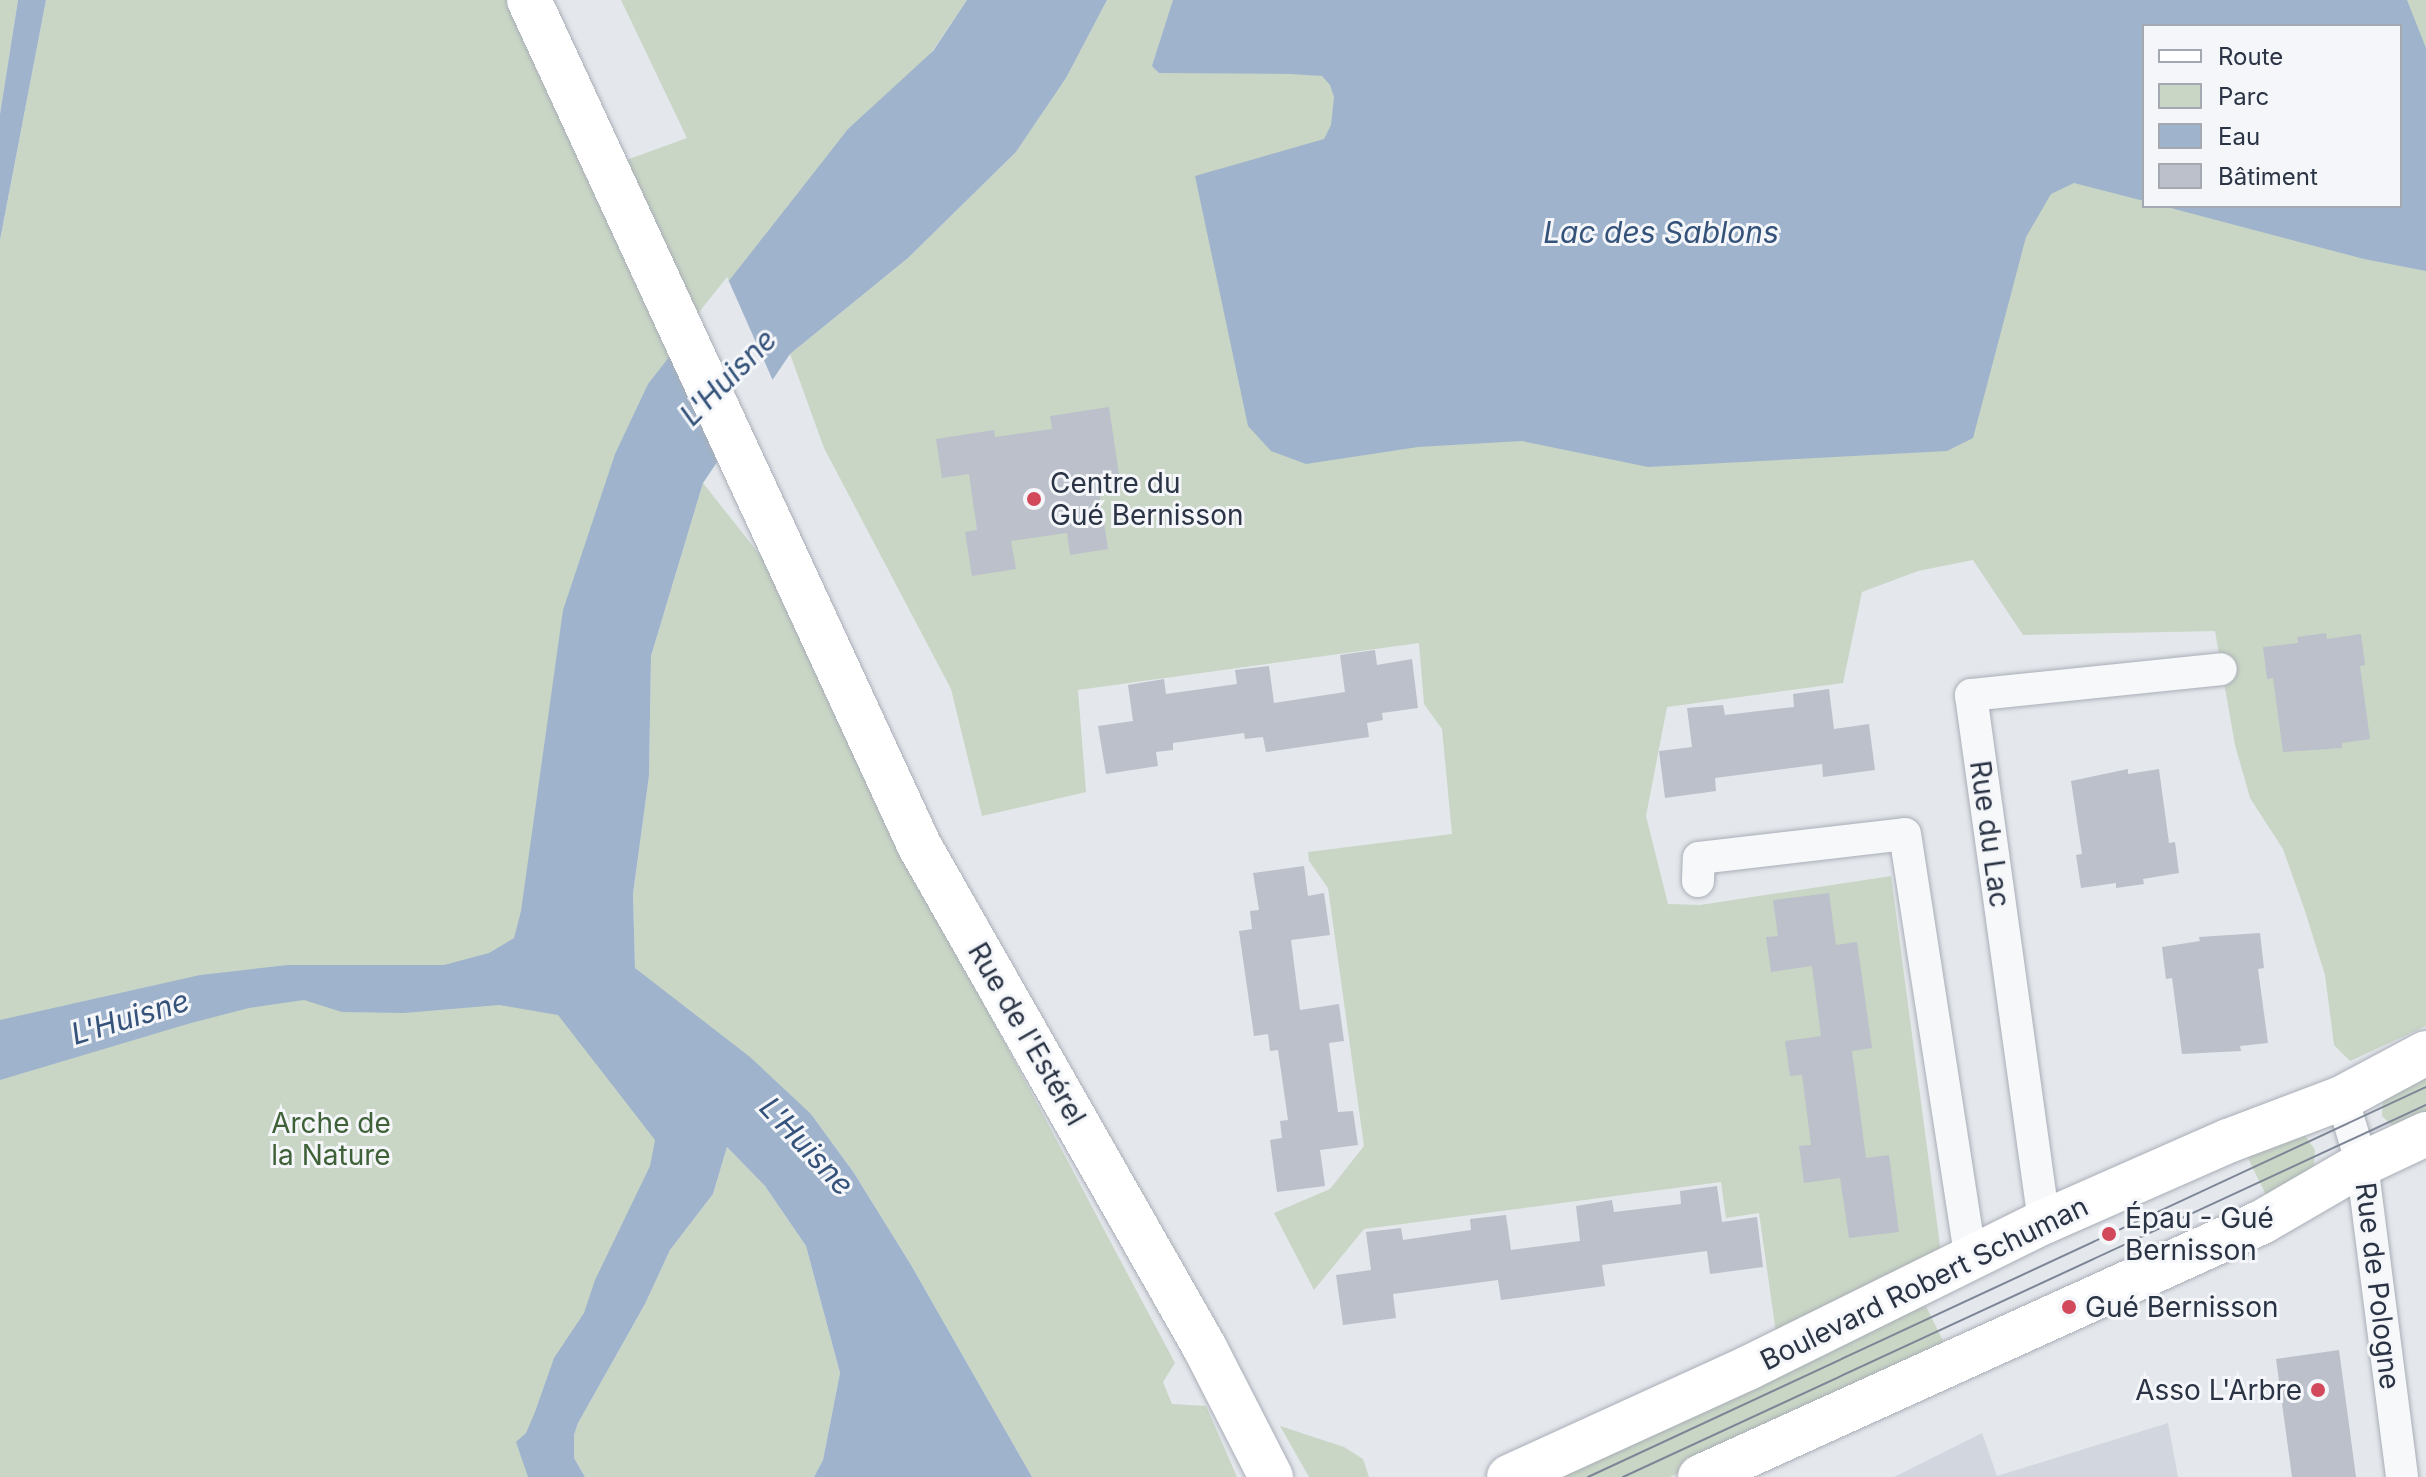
<!DOCTYPE html>
<html>
<head>
<meta charset="utf-8">
<style>
  body { margin:0 }
  #map { position:relative; width:2426px; height:1477px; overflow:hidden; background:#e4e7ec; font-family:Inter,sans-serif }
  div>[style] { position:absolute }
  .built>* { inset:0; background:#d2d6de }
  .green>* { inset:0; background:#c9d6c5 }
  .water>* { inset:0; background:#9fb4cc }
  .pier>* { inset:0; background:#e4e7ec }
  .building>* { inset:0; background:#bbc0ca }
  .roads { filter:drop-shadow(0 0 2px #a9aeb7) drop-shadow(0 0 2px #a9aeb7) }
  .street>* { height:32px; margin:-16px; padding:0 16px; transform-origin:16px; border-radius:16px; background:#f7f8fa }
  .secondary>* { height:44px; margin:-22px; padding:0 22px; transform-origin:22px; border-radius:22px; background:#fff }
  .tram>* { height:2px; margin:-1px; padding:0 1px; transform-origin:1px; border-radius:1px; background:#7d8696 }
  .dots>* { width:22px; height:22px; translate:-50% -50%; box-sizing:border-box; border:4px solid #f4f6f9; border-radius:50% }
  span { translate:-50% -50%; white-space:nowrap; text-align:center; line-height:1.15; -webkit-text-stroke:6px #f4f6f9; paint-order:stroke }
  .poi-label { font-size:28px; color:#2b3445 }
  .left { translate:0 -50%; text-align:left }
  .right { translate:-100% -50%; text-align:right }
  .street-label { font-size:28px; color:#2b3445 }
  .park-label { font-size:28px; color:#3f6138 }
  .water-label { font-size:30px; color:#34527a; font-style:italic }
  .legend { position:absolute; left:2142px; top:24px; width:260px; height:184px; box-sizing:border-box; background:#f4f6f9; border:2px solid #a4a8b1; margin:0; padding:10px 14px; list-style:none; font-size:24px; color:#2b3445 }
  .legend li { display:flex; align-items:center; gap:16px; height:40px }
  .legend b { width:40px; border:2px solid #a4a8b1 }
</style>
</head>
<body>
<div id="map">
  <div class="built">
    <i style="clip-path:polygon(2168px 1423px,2178px 1477px,1894px 1477px,1982px 1433px,1997px 1476px)"></i>
  </div>
  <div class="green">
    <i style="clip-path:polygon(0 0,18px 0,0 114px)"></i>
    <i style="clip-path:polygon(46px 0,529px 0,607px 167px,687px 138px,621px 0,967px 0,672px 434px,585px 925px,684px 1117px,553px 1438px,575px 1477px,0 1477px,0 240px)"></i>
    <i style="clip-path:polygon(evenodd,1107px 0,2426px 0,2426px 1026px,2350px 1061px,2334px 1045px,2325px 975px,2305px 911px,2283px 849px,2250px 798px,2235px 745px,2215px 631px,2023px 635px,1973px 560px,1918px 571px,1862px 592px,1843px 683px,1667px 707px,1646px 816px,1668px 904px,1700px 905px,1891px 876px,1943px 1268px,1777px 1340px,1759px 1213px,1726px 1218px,1721px 1182px,1364px 1229px,1314px 1290px,1274px 1213px,1330px 1189px,1364px 1146px,1328px 888px,1309px 861px,1308px 852px,1452px 834px,1442px 729px,1424px 704px,1419px 643px,1078px 690px,1086px 792px,982px 816px,951px 689px,824px 448px,790px 354px,908px 258px,1016px 152px,1066px 78px,1107px 0,2144px 26px,2400px 26px,2400px 206px,2144px 206px,2144px 26px)"></i>
    <i style="clip-path:polygon(703px 483px,775px 574px,917px 878px,1175px 1363px,1163px 1382px,1172px 1404px,1206px 1406px,1237px 1477px,1032px 1477px,911px 1265px,854px 1173px,811px 1114px,635px 968px,633px 894px,649px 776px,651px 656px)"></i>
    <i style="clip-path:polygon(2426px 1069px,2426px 1126px,2395px 1128px,2382px 1116px,2383px 1094px)"></i>
    <i style="clip-path:polygon(2304px 1134px,2315px 1150px,2313px 1174px,2268px 1199px,2243px 1148px)"></i>
    <i style="clip-path:polygon(727px 1147px,765px 1186px,806px 1246px,840px 1373px,823px 1460px,814px 1477px,585px 1477px,574px 1458px,574px 1435px,578px 1423px,645px 1304px,670px 1250px,713px 1194px)"></i>
    <i style="clip-path:polygon(1921px 1296px,1946px 1347px,1670px 1477px,1550px 1477px)"></i>
    <i style="clip-path:polygon(1280px 1426px,1344px 1447px,1363px 1459px,1369px 1477px,1309px 1477px)"></i>
  </div>
  <div class="water">
    <i style="clip-path:polygon(18px 0,46px 0,0 240px,0 114px)"></i>
    <i style="clip-path:polygon(967px 0,1107px 0,1066px 78px,1016px 152px,908px 258px,790px 354px,703px 483px,651px 656px,649px 776px,633px 894px,635px 968px,750px 1057px,811px 1114px,854px 1173px,911px 1265px,1032px 1477px,814px 1477px,823px 1460px,840px 1373px,806px 1246px,765px 1186px,727px 1147px,713px 1194px,670px 1250px,645px 1304px,578px 1423px,574px 1435px,574px 1458px,585px 1477px,528px 1477px,516px 1442px,526px 1433px,535px 1412px,554px 1358px,584px 1313px,595px 1280px,650px 1166px,655px 1140px,558px 1015px,499px 1005px,404px 1013px,342px 1012px,304px 1000px,249px 1008px,191px 1023px,0 1080px,0 1020px,200px 975px,288px 965px,444px 965px,489px 953px,514px 938px,521px 911px,563px 610px,615px 454px,648px 384px,848px 129px,933px 51px)"></i>
    <i style="clip-path:polygon(1173px 0,2407px 0,2426px 48px,2426px 271px,2364px 259px,2163px 206px,2400px 206px,2400px 26px,2144px 26px,2144px 201px,2074px 183px,2051px 194px,2026px 237px,1973px 438px,1947px 451px,1648px 467px,1522px 441px,1418px 447px,1306px 464px,1271px 451px,1248px 426px,1195px 176px,1324px 139px,1331px 125px,1334px 97px,1330px 85px,1322px 76px,1290px 74px,1159px 73px,1152px 66px)"></i>
  </div>
  <div class="pier">
    <i style="clip-path:polygon(727px 277px,774px 383px,740px 432px,669px 350px)"></i>
  </div>
  <div class="building">
    <i style="clip-path:polygon(1109px 407px,1120px 481px,1098px 485px,1108px 549px,1070px 555px,1067px 533px,1011px 541px,1016px 569px,972px 576px,965px 532px,977px 530px,969px 474px,942px 478px,936px 439px,994px 430px,995px 437px,1052px 429px,1050px 416px)"></i>
    <i style="clip-path:polygon(2326px 633px,2327px 639px,2361px 634px,2365px 665px,2360px 666px,2370px 739px,2342px 743px,2342px 748px,2283px 752px,2273px 678px,2267px 679px,2263px 647px,2298px 643px,2297px 637px)"></i>
    <i style="clip-path:polygon(1375px 650px,1377px 665px,1412px 659px,1418px 708px,1382px 713px,1383px 720px,1367px 723px,1369px 737px,1266px 752px,1263px 737px,1245px 739px,1244px 733px,1173px 743px,1173px 750px,1156px 752px,1158px 766px,1106px 774px,1098px 726px,1133px 721px,1128px 685px,1164px 679px,1166px 694px,1237px 684px,1235px 670px,1269px 666px,1274px 703px,1345px 692px,1340px 655px)"></i>
    <i style="clip-path:polygon(1829px 689px,1834px 729px,1869px 724px,1875px 770px,1823px 777px,1822px 764px,1715px 778px,1716px 791px,1665px 798px,1659px 751px,1692px 747px,1687px 708px,1723px 705px,1725px 715px,1794px 707px,1793px 694px)"></i>
    <i style="clip-path:polygon(2128px 769px,2128px 774px,2159px 769px,2169px 843px,2175px 842px,2179px 873px,2143px 879px,2144px 884px,2116px 888px,2116px 883px,2081px 888px,2076px 855px,2082px 854px,2071px 781px)"></i>
    <i style="clip-path:polygon(1304px 866px,1308px 896px,1324px 893px,1330px 935px,1291px 940px,1300px 1010px,1339px 1004px,1344px 1041px,1329px 1043px,1338px 1112px,1353px 1111px,1358px 1145px,1320px 1150px,1325px 1186px,1277px 1192px,1270px 1140px,1282px 1138px,1280px 1121px,1288px 1120px,1278px 1050px,1270px 1051px,1268px 1034px,1254px 1036px,1239px 931px,1252px 929px,1250px 911px,1259px 910px,1253px 873px)"></i>
    <i style="clip-path:polygon(1829px 893px,1836px 945px,1857px 942px,1872px 1048px,1852px 1051px,1866px 1158px,1889px 1155px,1899px 1232px,1849px 1238px,1840px 1178px,1804px 1183px,1799px 1146px,1811px 1145px,1802px 1075px,1790px 1076px,1785px 1041px,1821px 1036px,1812px 966px,1771px 972px,1766px 937px,1778px 936px,1773px 900px)"></i>
    <i style="clip-path:polygon(2260px 933px,2264px 968px,2258px 969px,2268px 1043px,2240px 1046px,2241px 1051px,2182px 1054px,2172px 978px,2166px 979px,2162px 947px,2200px 941px,2199px 937px)"></i>
    <i style="clip-path:polygon(1717px 1186px,1722px 1222px,1757px 1217px,1763px 1267px,1710px 1274px,1707px 1251px,1602px 1265px,1605px 1286px,1501px 1300px,1498px 1280px,1393px 1294px,1396px 1318px,1343px 1325px,1336px 1275px,1371px 1270px,1366px 1232px,1401px 1228px,1403px 1240px,1471px 1230px,1470px 1219px,1506px 1215px,1511px 1250px,1580px 1241px,1576px 1206px,1612px 1200px,1614px 1212px,1681px 1204px,1680px 1191px)"></i>
    <i style="clip-path:polygon(2339px 1350px,2356px 1477px,2292px 1477px,2276px 1359px)"></i>
  </div>
  <div class="roads">
    <div class="street">
      <i style="left:1698px;top:881px;width:23px;rotate:-88deg"></i>
      <i style="left:1699px;top:858px;width:207px;rotate:-6.6deg"></i>
      <i style="left:1905px;top:834px;width:430px;rotate:81.2deg"></i>
      <i style="left:2342px;top:1098px;width:69px;rotate:73.1deg"></i>
      <i style="left:2362px;top:1164px;width:316px;rotate:82.7deg"></i>
      <i style="left:2044px;top:1222px;width:532px;rotate:-97.89deg"></i>
      <i style="left:1971px;top:695px;width:251px;rotate:-5.9deg"></i>
    </div>
    <div class="secondary">
      <i style="left:529px;top:0;width:931px;rotate:65.22deg"></i>
      <i style="left:919px;top:845px;width:579px;rotate:60.38deg"></i>
      <i style="left:1205px;top:1348px;width:145px;rotate:62.9deg"></i>
      <i style="left:1509px;top:1477px;width:263px;rotate:-24.5deg"></i>
      <i style="left:1748px;top:1368px;width:330px;rotate:-26.3deg"></i>
      <i style="left:2044px;top:1222px;width:201px;rotate:-23.8deg"></i>
      <i style="left:2228px;top:1141px;width:122px;rotate:-20.7deg"></i>
      <i style="left:2342px;top:1098px;width:95px;rotate:-28.2deg"></i>
      <i style="left:1700px;top:1477px;width:617px;rotate:-24.41deg"></i>
      <i style="left:2262px;top:1222px;width:116px;rotate:-30.1deg"></i>
      <i style="left:2362px;top:1164px;width:71px;rotate:-25.1deg"></i>
    </div>
  </div>
  <div class="tram">
    <i style="left:1588px;top:1477px;width:924px;rotate:-24.96deg"></i>
    <i style="left:1623px;top:1477px;width:885px;rotate:-24.86deg"></i>
  </div>
  <div class="dots">
    <i style="left:1034px;top:499px;background:#d1495b"></i>
    <i style="left:2109px;top:1234px;background:#d1495b"></i>
    <i style="left:2069px;top:1307px;background:#d1495b"></i>
    <i style="left:2318px;top:1390px;background:#d1495b"></i>
  </div>
  <div class="poi-label">
    <span class="left" style="left:1050px;top:499px">Centre du<br>Gué Bernisson</span>
    <span class="left" style="left:2125px;top:1234px">Épau - Gué<br>Bernisson</span>
    <span class="left" style="left:2085px;top:1307px">Gué Bernisson</span>
    <span class="right" style="left:2302px;top:1390px">Asso L'Arbre</span>
  </div>
  <div class="street-label">
    <span style="left:1990px;top:834px;rotate:82deg">Rue du Lac</span>
    <span style="left:1027px;top:1034px;rotate:60deg">Rue de l'Estérel</span>
    <span style="left:1924px;top:1283px;rotate:-26deg">Boulevard Robert Schuman</span>
    <span style="left:2378px;top:1286px;rotate:83deg">Rue de Pologne</span>
  </div>
  <div class="park-label">
    <span style="left:331px;top:1139px">Arche de<br>la Nature</span>
  </div>
  <div class="water-label">
    <span style="left:1661px;top:232px">Lac des Sablons</span>
    <span style="left:728px;top:377px;rotate:-45deg">L'Huisne</span>
    <span style="left:130px;top:1017px;rotate:-17deg">L'Huisne</span>
    <span style="left:807px;top:1146px;rotate:47deg">L'Huisne</span>
  </div>
  <ul class="legend">
  <li><b style="height:10px;background:#fff"></b>Route</li>
  <li><b style="height:22px;background:#c9d6c5"></b>Parc</li>
  <li><b style="height:22px;background:#9fb4cc"></b>Eau</li>
  <li><b style="height:22px;background:#bbc0ca"></b>Bâtiment</li>
  </ul>
</div>
</body>
</html>
